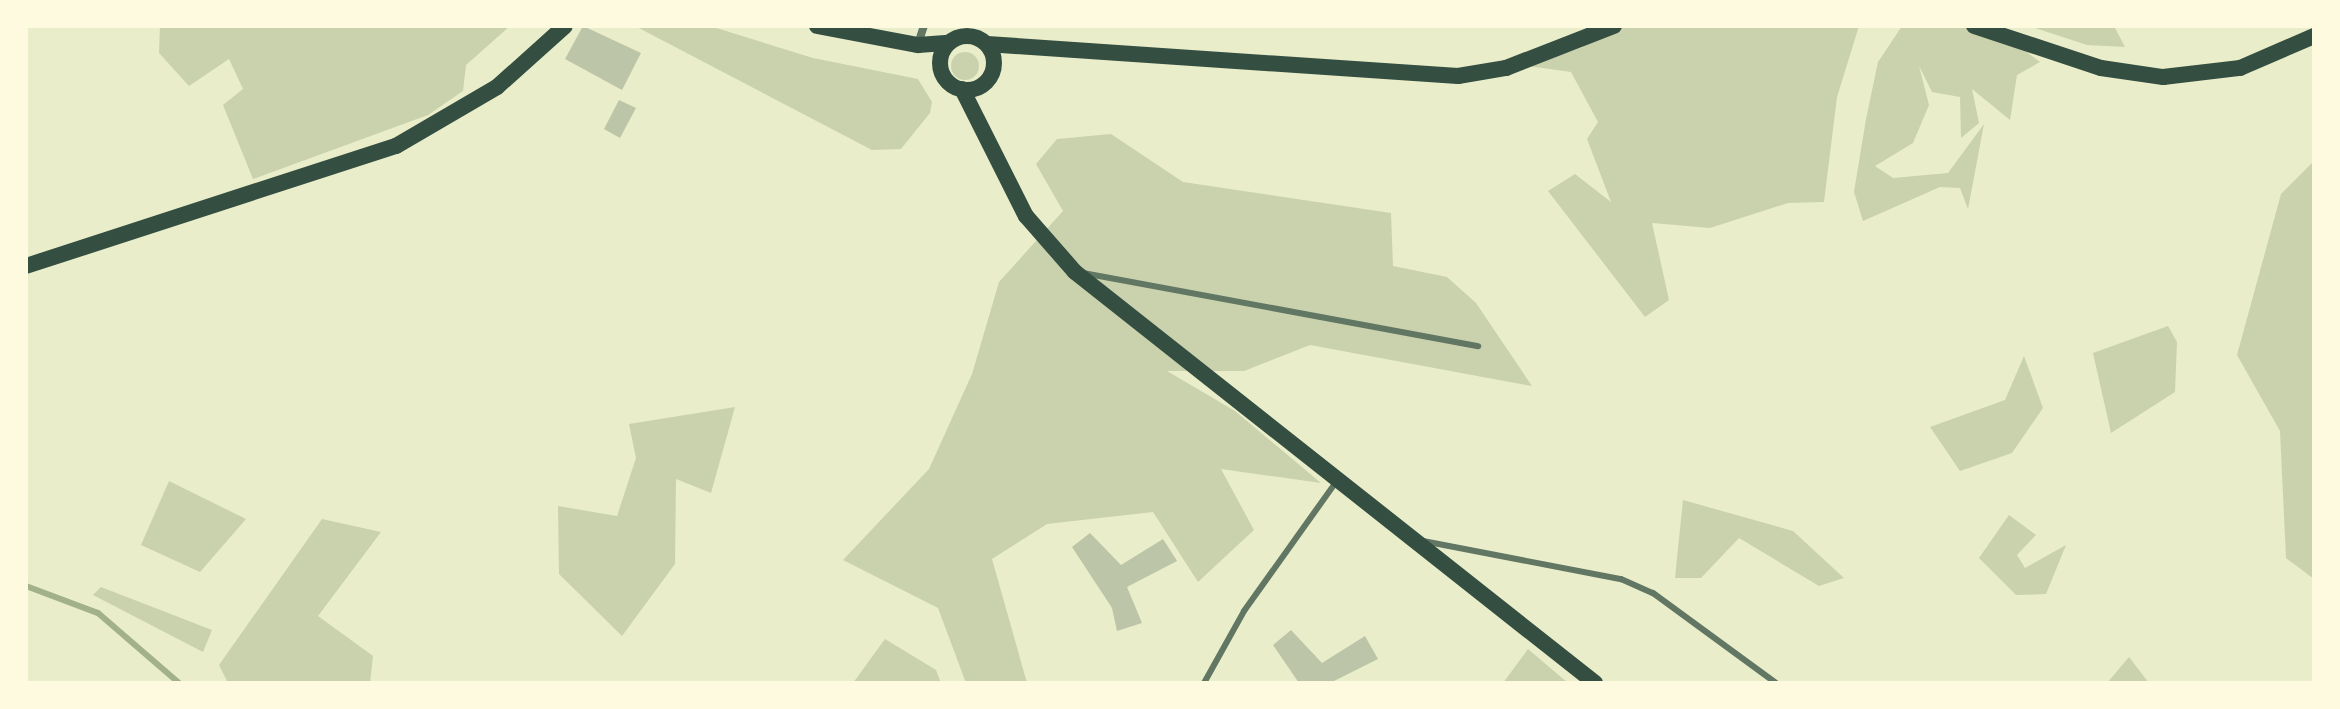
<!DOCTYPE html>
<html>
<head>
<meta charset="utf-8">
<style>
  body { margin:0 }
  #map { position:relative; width:2340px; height:709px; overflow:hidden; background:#e9edc9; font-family:"Space Grotesk",sans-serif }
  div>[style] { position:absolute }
  .green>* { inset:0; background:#cad2ad }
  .round { border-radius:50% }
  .stream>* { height:6px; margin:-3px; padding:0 3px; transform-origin:3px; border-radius:3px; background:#a3b18a }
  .building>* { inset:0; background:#bcc5a7 }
  .service>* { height:6px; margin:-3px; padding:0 3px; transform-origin:3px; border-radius:3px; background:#617663 }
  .minor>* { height:8px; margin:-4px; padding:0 4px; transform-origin:4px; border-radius:4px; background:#617663 }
  .secondary>* { height:16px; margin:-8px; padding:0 8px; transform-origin:8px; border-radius:8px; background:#344e41 }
  .secondary>.ring { margin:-8px; padding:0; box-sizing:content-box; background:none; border:16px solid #344e41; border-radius:50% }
  span { translate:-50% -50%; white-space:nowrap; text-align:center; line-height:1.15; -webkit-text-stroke:8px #fefae0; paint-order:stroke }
  .frame { position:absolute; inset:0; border:28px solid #fefae0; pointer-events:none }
</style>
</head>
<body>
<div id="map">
  <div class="green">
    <i style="clip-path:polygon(160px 26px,510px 26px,466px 65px,463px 91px,428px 115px,253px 179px,223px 105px,243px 89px,229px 59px,189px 86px,159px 53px)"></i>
    <i style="clip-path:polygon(635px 26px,710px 26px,813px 58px,918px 79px,932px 102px,930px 113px,901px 149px,872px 150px)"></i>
    <i style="clip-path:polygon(1588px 26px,1859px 26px,1837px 97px,1824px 202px,1788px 203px,1710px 228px,1652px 223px,1669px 300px,1645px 317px,1548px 191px,1575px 174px,1611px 202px,1587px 139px,1598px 122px,1571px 72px,1528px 66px,1583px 47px)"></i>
    <i style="clip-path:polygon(1902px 26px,1993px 27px,2040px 62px,2017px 75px,2010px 120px,1972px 89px,1979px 123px,1961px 138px,1960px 97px,1932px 92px,1919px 66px,1929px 105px,1913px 143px,1875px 166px,1893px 178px,1948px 173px,1984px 124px,1968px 209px,1960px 188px,1940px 187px,1863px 221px,1854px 192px,1866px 119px,1878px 62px)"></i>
    <i style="clip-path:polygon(2029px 26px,2114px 26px,2125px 47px,2087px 45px)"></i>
    <i class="round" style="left:951px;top:52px;width:28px;height:28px"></i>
    <i style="clip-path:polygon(1111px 134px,1183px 182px,1391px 213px,1393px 266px,1447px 277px,1476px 303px,1532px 386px,1310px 345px,1244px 371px,1167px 371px,1235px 411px,1321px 483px,1221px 469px,1254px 530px,1198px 582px,1153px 512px,1047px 524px,992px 559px,1027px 683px,966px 683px,938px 608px,843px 560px,929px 469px,972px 374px,999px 282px,1063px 211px,1036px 164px,1057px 139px)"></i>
    <i style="clip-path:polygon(2314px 161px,2314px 579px,2286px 558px,2280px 431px,2237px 355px,2281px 194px)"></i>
    <i style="clip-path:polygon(2168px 326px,2177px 342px,2175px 392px,2111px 433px,2093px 353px)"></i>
    <i style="clip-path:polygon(2024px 356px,2043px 408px,2012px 453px,1960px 471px,1930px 427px,2005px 400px)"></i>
    <i style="clip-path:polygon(735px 407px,711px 493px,676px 479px,675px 564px,622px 636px,559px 574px,558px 506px,617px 516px,636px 458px,629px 424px)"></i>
    <i style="clip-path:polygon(169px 481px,246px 519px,200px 572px,141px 545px)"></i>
    <i style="clip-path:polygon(1683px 500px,1793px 531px,1844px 578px,1819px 586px,1739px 538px,1701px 578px,1675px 578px)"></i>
    <i style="clip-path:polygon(2009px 515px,2036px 535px,2017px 555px,2025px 568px,2066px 545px,2046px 594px,2016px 595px,1979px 558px)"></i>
    <i style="clip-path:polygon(322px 519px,381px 532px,318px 616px,373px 656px,370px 683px,228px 683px,219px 665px)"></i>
    <i style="clip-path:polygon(101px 587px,212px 630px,203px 652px,93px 595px)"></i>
    <i style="clip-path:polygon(885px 639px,936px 670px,941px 683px,853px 683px)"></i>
    <i style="clip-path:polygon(1528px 649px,1568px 683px,1503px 683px)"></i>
    <i style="clip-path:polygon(2129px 657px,2149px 683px,2107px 683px)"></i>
  </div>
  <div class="stream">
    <i style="left:26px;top:586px;width:77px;rotate:20.6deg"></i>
    <i style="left:98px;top:613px;width:107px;rotate:40.8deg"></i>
  </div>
  <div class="building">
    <i style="clip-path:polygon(583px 26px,641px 53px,622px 90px,565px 59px)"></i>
    <i style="clip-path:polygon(619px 100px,636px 108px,620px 138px,604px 129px)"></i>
    <i style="clip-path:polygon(1090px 533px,1121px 565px,1163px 539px,1177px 561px,1127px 587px,1142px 623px,1117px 631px,1112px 608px,1072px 547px)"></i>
    <i style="clip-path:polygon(1291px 630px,1322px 663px,1365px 636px,1378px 659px,1330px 683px,1299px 683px,1273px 645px)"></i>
  </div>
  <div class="service">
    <i style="left:1083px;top:273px;width:402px;rotate:10.5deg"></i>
    <i style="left:1423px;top:541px;width:202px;rotate:10.9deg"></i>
    <i style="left:1621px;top:579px;width:35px;rotate:24deg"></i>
    <i style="left:1653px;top:593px;width:152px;rotate:36.2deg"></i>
    <i style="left:1204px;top:683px;width:82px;rotate:-60.9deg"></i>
    <i style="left:1244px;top:611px;width:158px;rotate:-54.5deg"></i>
  </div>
  <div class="minor">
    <i style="left:918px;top:44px;width:19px;rotate:-72deg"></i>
  </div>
  <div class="secondary">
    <i style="left:817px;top:26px;width:103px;rotate:10.7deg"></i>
    <i style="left:918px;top:45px;width:31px;rotate:-4deg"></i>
    <i style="left:1974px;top:26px;width:134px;rotate:18.3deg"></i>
    <i style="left:2101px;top:68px;width:63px;rotate:8.3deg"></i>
    <i style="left:2163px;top:77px;width:78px;rotate:-6.7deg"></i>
    <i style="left:2240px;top:68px;width:81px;rotate:-23.4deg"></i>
    <i class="ring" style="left:940px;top:36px;width:38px;height:38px"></i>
    <i style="left:987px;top:44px;width:472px;rotate:3.9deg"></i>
    <i style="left:1458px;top:76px;width:49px;rotate:-9.5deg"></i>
    <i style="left:1506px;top:68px;width:116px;rotate:-21.3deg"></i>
    <i style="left:962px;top:89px;width:142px;rotate:63.3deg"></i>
    <i style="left:1026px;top:216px;width:74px;rotate:48.8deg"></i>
    <i style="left:1075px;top:272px;width:663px;rotate:38.32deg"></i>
    <i style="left:26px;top:266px;width:389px;rotate:-18deg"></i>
    <i style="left:396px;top:146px;width:117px;rotate:-30.3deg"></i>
    <i style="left:497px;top:87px;width:91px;rotate:-41.9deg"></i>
  </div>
  <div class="frame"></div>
</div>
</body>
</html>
